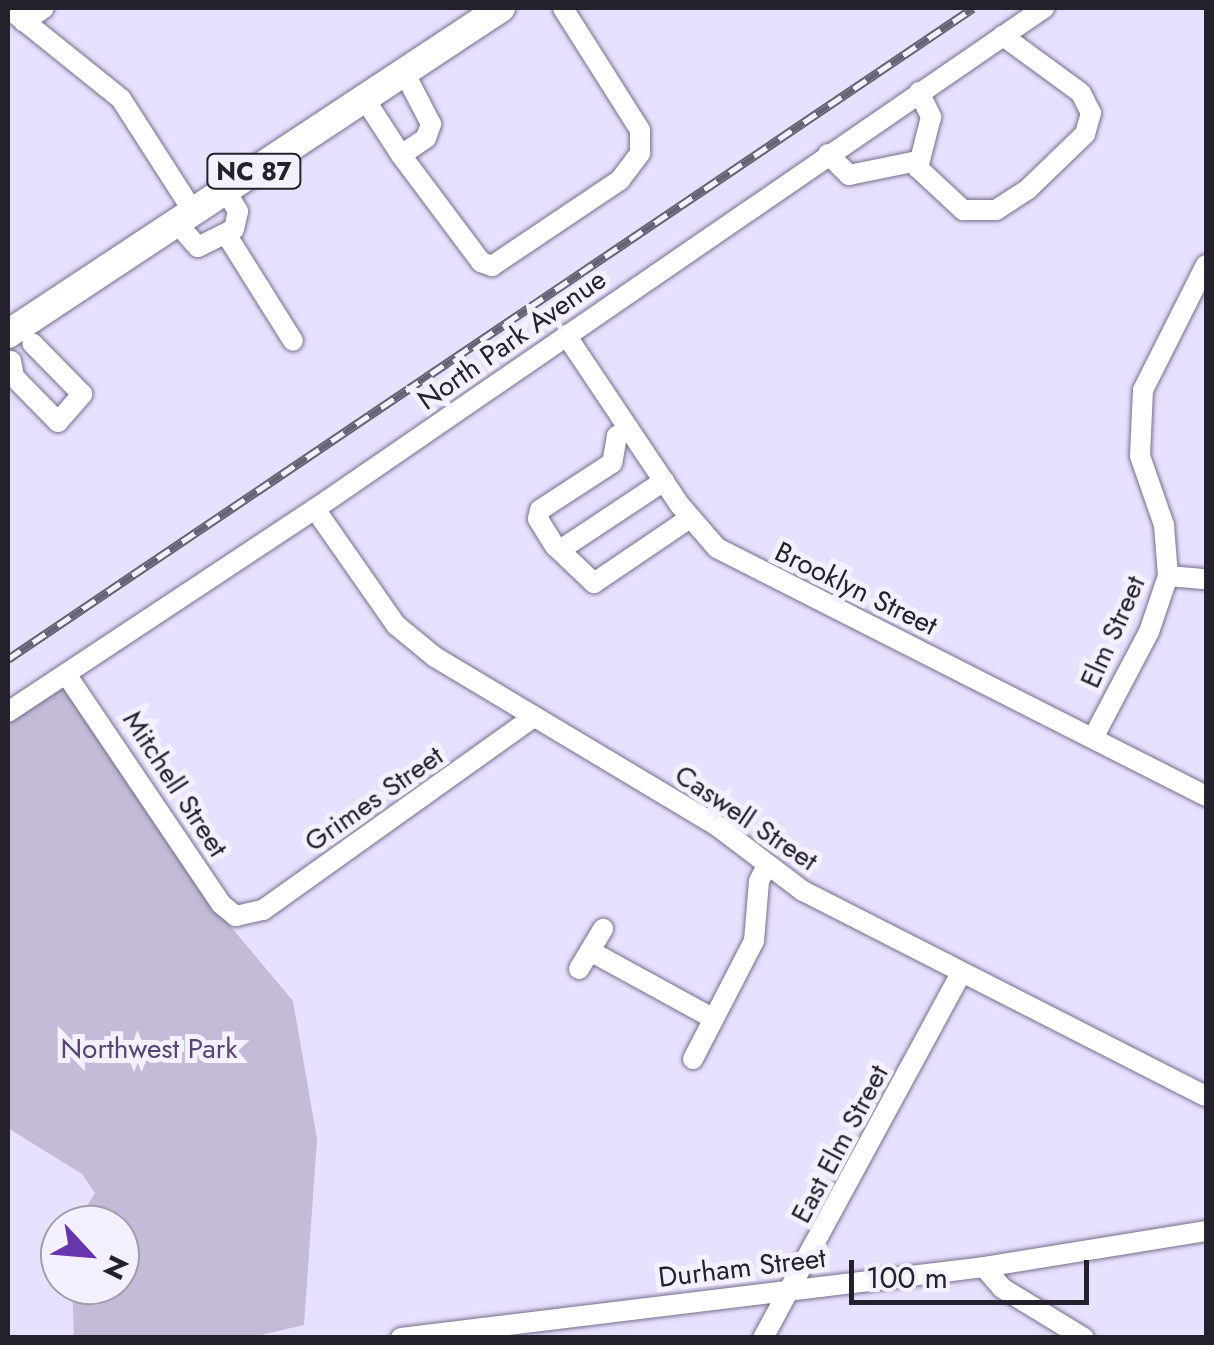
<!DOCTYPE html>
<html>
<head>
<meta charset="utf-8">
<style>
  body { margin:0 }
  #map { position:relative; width:1214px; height:1345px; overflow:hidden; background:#e8e0ff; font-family:Jost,sans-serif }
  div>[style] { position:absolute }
  .green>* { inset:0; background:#c3bbd7 }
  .roads { filter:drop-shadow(0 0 2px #766e89) drop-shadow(0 0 2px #766e89) }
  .minor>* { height:20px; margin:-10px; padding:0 10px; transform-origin:10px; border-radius:10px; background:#fff }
  .highway>* { height:28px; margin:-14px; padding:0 14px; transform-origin:14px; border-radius:14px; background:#fff }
  .rail>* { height:9px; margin-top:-4.5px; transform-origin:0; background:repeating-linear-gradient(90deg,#f4f0fd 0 15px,#676274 0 30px); box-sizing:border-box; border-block:2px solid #676274 }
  span { translate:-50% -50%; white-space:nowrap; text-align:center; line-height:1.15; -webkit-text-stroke:10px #f4f0fd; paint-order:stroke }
  .shield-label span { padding:2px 8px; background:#f4f0fd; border:2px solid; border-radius:8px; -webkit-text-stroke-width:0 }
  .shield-label { font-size:25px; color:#24202c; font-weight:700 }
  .street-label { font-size:28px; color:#24202c }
  .park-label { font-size:28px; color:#564676 }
  .frame { position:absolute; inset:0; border:10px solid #24202c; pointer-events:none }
  .north { position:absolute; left:40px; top:1205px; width:100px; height:100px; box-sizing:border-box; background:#f4f0fd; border:2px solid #a19da9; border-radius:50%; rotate:116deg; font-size:28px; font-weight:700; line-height:40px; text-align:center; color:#24202c }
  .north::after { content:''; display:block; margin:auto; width:35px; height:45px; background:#6735ac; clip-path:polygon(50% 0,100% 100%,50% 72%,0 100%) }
  .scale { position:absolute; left:849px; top:1260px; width:240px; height:45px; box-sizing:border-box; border:5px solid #24202c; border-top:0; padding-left:12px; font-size:30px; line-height:35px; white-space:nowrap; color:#24202c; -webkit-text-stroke:8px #f4f0fd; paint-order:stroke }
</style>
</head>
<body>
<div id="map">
  <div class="green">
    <i style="clip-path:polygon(67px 684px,226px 921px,293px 1001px,317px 1139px,304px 1325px,252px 1337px,74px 1337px,72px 1285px,120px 1285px,120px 1225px,75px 1225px,95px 1193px,82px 1174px,8px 1128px,8px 719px)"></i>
  </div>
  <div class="roads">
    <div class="minor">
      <i style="left:8px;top:8px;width:145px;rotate:38.8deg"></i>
      <i style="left:121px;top:99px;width:133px;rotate:57.3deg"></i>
      <i style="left:24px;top:22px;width:24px;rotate:-35deg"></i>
      <i style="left:919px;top:92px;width:28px;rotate:64deg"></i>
      <i style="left:931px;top:117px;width:53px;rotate:104.3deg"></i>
      <i style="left:918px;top:168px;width:62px;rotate:43deg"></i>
      <i style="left:963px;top:210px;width:33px"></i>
      <i style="left:996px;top:210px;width:37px;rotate:-33deg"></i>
      <i style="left:1027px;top:190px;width:81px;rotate:-44deg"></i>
      <i style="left:1085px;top:134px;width:22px;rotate:-74deg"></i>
      <i style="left:1091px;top:113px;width:22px;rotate:-117deg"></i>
      <i style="left:1081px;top:93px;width:97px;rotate:-143.8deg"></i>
      <i style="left:364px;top:98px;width:68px;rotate:57deg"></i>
      <i style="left:401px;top:155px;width:30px;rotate:-34deg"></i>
      <i style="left:426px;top:138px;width:15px;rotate:-70deg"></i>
      <i style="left:431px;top:124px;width:59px;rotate:-117.4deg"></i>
      <i style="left:828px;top:154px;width:30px;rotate:45deg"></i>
      <i style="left:849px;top:175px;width:70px;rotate:-11.5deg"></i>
      <i style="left:401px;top:155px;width:134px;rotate:53.2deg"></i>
      <i style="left:481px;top:262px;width:12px;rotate:20deg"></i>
      <i style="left:492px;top:266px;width:154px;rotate:-33.9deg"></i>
      <i style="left:620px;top:180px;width:34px;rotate:-53deg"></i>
      <i style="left:640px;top:153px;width:23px;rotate:-90deg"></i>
      <i style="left:640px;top:130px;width:144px;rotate:-122.3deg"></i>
      <i style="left:176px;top:222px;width:33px;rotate:49deg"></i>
      <i style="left:198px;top:247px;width:40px;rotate:-26.6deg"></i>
      <i style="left:234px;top:229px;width:18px;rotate:-77deg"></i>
      <i style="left:238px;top:211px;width:25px;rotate:-122deg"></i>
      <i style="left:226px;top:234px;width:126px;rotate:57.9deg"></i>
      <i style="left:566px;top:335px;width:203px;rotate:56.2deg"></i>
      <i style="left:679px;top:504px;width:58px;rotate:49.2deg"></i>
      <i style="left:717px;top:548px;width:548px;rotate:26.89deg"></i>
      <i style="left:11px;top:361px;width:16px;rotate:79deg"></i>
      <i style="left:14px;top:377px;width:63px;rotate:45.6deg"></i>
      <i style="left:58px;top:422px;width:37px;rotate:-49deg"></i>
      <i style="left:82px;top:394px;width:71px;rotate:-134.4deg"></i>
      <i style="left:628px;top:428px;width:14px;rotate:144deg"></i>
      <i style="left:617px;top:436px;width:27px;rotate:100deg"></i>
      <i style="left:612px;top:463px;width:86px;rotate:146.9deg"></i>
      <i style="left:540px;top:510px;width:9px;rotate:103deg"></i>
      <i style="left:538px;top:519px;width:32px;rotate:58deg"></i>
      <i style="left:555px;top:546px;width:54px;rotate:43.5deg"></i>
      <i style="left:594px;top:583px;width:116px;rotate:-34.1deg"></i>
      <i style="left:315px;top:509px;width:141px;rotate:55.1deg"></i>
      <i style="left:396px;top:625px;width:50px;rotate:39.4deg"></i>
      <i style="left:435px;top:657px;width:327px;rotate:30.9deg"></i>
      <i style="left:716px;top:825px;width:109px;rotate:37.2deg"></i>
      <i style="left:803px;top:891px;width:452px;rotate:27deg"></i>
      <i style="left:560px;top:550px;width:125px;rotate:-33.6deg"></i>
      <i style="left:1168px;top:576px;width:38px;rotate:5deg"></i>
      <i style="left:66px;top:674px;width:277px;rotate:56deg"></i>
      <i style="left:221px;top:904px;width:19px;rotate:39deg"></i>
      <i style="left:236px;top:916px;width:28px;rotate:-13deg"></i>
      <i style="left:263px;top:910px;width:330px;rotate:-35.5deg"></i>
      <i style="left:8px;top:712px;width:368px;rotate:-33.5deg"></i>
      <i style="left:315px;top:509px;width:885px;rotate:-34.5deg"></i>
      <i style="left:1093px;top:738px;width:120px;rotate:-62.2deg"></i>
      <i style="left:1149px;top:632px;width:59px;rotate:-71.3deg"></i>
      <i style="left:1168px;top:576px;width:51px;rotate:-94.5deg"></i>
      <i style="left:1164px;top:525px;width:73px;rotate:-109.2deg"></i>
      <i style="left:1140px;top:456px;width:66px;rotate:-87.4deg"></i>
      <i style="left:1143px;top:390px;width:140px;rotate:-63.3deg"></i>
      <i style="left:590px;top:951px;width:141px;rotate:28.7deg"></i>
      <i style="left:579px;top:969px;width:47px;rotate:-59deg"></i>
      <i style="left:693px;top:1059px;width:133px;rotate:-62.7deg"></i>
      <i style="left:754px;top:941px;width:60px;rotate:-85.2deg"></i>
      <i style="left:759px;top:881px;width:18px;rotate:-63deg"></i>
      <i style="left:984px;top:1267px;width:28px;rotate:49deg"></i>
      <i style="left:1002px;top:1288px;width:96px;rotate:31.4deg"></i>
      <i style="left:401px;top:1338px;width:587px;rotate:-6.94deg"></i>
      <i style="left:984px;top:1267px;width:225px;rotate:-9.2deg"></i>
      <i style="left:763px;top:1338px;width:414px;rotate:-61.5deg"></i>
    </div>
    <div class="highway">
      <i style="left:8px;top:334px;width:591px;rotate:-33.47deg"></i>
    </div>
  </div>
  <div class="rail">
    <i style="left:8px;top:659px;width:1164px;rotate:-34deg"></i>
  </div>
  <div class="shield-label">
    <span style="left:254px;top:171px">NC 87</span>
  </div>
  <div class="street-label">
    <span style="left:512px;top:340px;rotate:-35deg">North Park Avenue</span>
    <span style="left:856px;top:589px;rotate:26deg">Brooklyn Street</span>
    <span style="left:1113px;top:632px;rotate:-66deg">Elm Street</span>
    <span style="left:175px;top:784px;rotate:57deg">Mitchell Street</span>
    <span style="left:374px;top:799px;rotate:-35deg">Grimes Street</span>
    <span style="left:746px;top:818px;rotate:34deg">Caswell Street</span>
    <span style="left:840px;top:1144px;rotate:-62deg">East Elm Street</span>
    <span style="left:742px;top:1268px;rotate:-7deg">Durham Street</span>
  </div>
  <div class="park-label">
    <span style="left:149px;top:1049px">Northwest Park</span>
  </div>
  <div class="frame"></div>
  <div class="north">N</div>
  <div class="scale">100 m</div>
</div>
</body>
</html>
